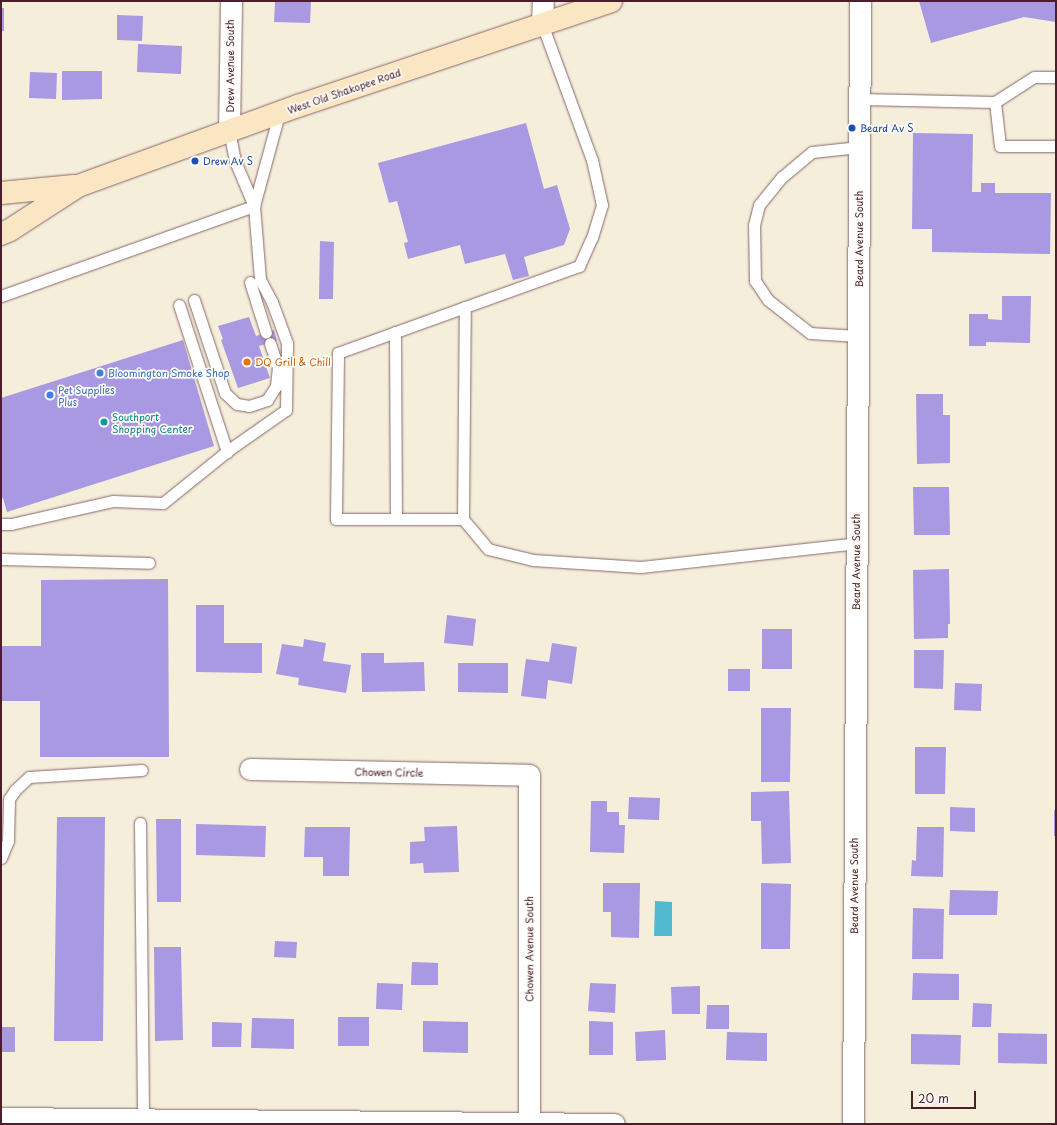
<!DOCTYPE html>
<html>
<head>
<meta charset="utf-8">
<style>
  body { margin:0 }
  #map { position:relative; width:1057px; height:1125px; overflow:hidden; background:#f5eedb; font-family:"Playpen Sans",sans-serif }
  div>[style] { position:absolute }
  .water>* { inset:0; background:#52bacf }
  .building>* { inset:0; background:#a998e2 }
  .roads { filter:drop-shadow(0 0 1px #866769) drop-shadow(0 0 1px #866769) }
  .service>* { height:11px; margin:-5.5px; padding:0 5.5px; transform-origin:5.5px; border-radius:5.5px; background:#fff }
  .minor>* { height:21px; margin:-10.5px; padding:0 10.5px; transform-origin:10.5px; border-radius:10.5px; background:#fff }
  .secondary>* { height:22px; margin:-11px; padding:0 11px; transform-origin:11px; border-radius:11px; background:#fbe6c4 }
  .dots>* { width:11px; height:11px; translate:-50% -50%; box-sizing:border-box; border:2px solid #fdfcf7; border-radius:50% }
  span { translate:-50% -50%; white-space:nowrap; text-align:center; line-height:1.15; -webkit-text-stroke:3.5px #fdfcf7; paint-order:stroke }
  .street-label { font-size:10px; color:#4a1f2b }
  .transit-label { font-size:10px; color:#164399 }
  .left { translate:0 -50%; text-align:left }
  .food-label { font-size:10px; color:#c56008 }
  .shop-label { font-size:10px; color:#366cbe }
  .culture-label { font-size:10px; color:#0d838f }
  .frame { position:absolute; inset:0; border:2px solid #4a1f2b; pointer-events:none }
  .scale { position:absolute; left:911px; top:1091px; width:65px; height:18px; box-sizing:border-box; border:2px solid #4a1f2b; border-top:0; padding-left:5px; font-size:12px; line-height:14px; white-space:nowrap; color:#4a1f2b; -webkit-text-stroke:3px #fdfcf7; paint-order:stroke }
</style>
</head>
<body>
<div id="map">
  <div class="water">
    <i style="clip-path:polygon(655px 901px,672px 902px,672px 936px,654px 936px)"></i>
  </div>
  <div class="building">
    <i style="clip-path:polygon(275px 1px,311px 1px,310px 23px,274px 22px)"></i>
    <i style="clip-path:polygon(919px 1px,1056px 1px,1056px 22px,1024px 17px,931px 43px)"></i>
    <i style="clip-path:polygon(1px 8px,4px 8px,4px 31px,1px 31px)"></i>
    <i style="clip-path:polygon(117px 15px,143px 16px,142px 41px,117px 40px)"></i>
    <i style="clip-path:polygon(138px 44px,182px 46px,181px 74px,137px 72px)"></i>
    <i style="clip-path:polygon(62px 71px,102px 71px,102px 99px,62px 100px)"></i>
    <i style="clip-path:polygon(30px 72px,57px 73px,56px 99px,29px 98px)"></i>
    <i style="clip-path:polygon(526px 123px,544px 189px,557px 185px,570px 229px,564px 245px,524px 257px,529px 276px,513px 280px,505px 254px,465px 264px,460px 245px,408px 259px,404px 243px,408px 242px,397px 201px,389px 203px,378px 163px)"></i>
    <i style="clip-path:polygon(913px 133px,973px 134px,972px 192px,981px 192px,981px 183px,995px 183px,995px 193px,1051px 193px,1050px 254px,932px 252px,932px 229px,912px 229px)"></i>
    <i style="clip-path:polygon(320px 241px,334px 242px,333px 299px,319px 299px)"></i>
    <i style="clip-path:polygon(1002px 296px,1031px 296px,1030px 343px,986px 342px,986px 346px,969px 346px,969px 314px,988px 314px,988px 319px,1002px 320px)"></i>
    <i style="clip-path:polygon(249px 317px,256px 336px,274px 330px,277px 341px,259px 346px,270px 378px,238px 388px,221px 340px,223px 339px,218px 326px)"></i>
    <i style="clip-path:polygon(183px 340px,214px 446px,7px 512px,3px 498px,1px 499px,1px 398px)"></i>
    <i style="clip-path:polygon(916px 394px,943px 394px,943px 415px,950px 415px,950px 463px,917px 464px)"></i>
    <i style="clip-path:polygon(913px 487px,949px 487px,950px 535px,914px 535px)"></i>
    <i style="clip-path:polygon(949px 569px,950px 624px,948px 624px,948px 638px,914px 639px,913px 570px)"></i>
    <i style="clip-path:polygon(168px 579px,169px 757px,40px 757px,40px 701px,1px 701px,1px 646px,41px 646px,41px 580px)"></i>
    <i style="clip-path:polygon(196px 605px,224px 605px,224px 643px,262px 643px,262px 673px,196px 672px)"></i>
    <i style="clip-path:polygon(447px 615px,476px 619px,473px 646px,444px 643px)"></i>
    <i style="clip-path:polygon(762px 629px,792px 629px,792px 669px,762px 669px)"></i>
    <i style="clip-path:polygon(304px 639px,326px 643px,323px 661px,351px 665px,346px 693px,298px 685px,299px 678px,276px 674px,282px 644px,303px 647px)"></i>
    <i style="clip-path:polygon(552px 643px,577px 647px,572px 684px,548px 680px,546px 699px,521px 696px,526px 659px,549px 662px)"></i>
    <i style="clip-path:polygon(914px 650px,944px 650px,943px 689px,914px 688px)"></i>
    <i style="clip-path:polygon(361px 653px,384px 653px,384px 663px,424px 662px,425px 691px,362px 692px)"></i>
    <i style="clip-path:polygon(458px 663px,508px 663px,508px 693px,458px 692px)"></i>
    <i style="clip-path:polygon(728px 669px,750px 669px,750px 691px,728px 691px)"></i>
    <i style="clip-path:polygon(955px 683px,982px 684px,981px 711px,954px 710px)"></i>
    <i style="clip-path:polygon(761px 708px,791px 708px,790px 782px,761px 782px)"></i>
    <i style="clip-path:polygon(915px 747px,946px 747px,945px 794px,915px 794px)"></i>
    <i style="clip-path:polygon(789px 791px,791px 863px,762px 864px,761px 821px,751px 821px,751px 792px)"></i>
    <i style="clip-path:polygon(629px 797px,660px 798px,659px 820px,628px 819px)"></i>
    <i style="clip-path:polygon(591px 801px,607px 801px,607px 812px,619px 812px,619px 825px,625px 825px,624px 853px,590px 852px)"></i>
    <i style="clip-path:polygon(950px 807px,975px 808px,975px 832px,950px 831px)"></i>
    <i style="clip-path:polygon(1054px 810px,1056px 810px,1056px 836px,1054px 836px)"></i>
    <i style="clip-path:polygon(57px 817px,105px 817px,103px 1041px,54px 1041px)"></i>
    <i style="clip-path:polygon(156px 819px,181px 819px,181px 902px,157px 902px)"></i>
    <i style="clip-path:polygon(196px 824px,266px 826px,265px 857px,196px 855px)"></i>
    <i style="clip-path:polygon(457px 826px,459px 872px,424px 873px,423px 863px,410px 864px,410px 842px,425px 841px,424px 827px)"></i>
    <i style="clip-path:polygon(305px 827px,350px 827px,349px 876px,323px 876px,323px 857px,304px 857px)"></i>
    <i style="clip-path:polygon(917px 827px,944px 827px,943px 877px,911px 876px,912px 860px,916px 861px)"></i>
    <i style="clip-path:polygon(603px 883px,640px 883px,639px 938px,611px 937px,611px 912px,603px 912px)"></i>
    <i style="clip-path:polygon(761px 883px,791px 884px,790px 949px,761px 949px)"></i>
    <i style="clip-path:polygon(950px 890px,998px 891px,997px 915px,949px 915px)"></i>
    <i style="clip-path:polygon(913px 908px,944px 909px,943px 959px,912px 959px)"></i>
    <i style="clip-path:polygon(275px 941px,297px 942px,296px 958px,274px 957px)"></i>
    <i style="clip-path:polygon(154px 947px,181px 947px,183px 1040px,155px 1041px)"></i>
    <i style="clip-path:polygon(412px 962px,438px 963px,438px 985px,411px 985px)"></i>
    <i style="clip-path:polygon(913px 973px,959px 974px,959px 1000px,912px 1000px)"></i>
    <i style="clip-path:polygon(377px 983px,403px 984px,402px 1010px,376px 1009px)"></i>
    <i style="clip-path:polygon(590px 983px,616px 984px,615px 1013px,588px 1011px)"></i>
    <i style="clip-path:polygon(700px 986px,700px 1014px,672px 1014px,671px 987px)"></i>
    <i style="clip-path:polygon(973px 1003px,992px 1004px,991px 1027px,972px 1027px)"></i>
    <i style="clip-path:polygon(707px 1005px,729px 1005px,729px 1029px,706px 1029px)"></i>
    <i style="clip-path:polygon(338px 1017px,369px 1017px,369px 1046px,338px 1046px)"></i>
    <i style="clip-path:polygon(252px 1018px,294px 1019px,294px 1049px,251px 1048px)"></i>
    <i style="clip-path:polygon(423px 1021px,468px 1022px,468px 1053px,423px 1052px)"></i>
    <i style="clip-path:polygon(589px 1021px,613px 1022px,613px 1055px,589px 1055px)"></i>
    <i style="clip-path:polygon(212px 1022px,242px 1023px,241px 1047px,212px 1047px)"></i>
    <i style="clip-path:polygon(1px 1027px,15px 1027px,15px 1052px,1px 1052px)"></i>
    <i style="clip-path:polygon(665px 1030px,666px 1060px,636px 1061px,635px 1032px)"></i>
    <i style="clip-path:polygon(727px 1032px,767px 1033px,767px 1061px,726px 1060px)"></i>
    <i style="clip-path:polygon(998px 1033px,1047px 1034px,1047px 1064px,998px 1063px)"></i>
    <i style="clip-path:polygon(911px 1034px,961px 1035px,960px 1065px,911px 1064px)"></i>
  </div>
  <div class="roads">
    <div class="service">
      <i style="left:542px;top:24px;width:145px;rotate:69.8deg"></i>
      <i style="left:592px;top:160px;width:46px;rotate:77.5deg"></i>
      <i style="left:602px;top:205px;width:34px;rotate:107deg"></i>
      <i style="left:592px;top:237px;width:32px;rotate:114deg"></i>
      <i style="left:579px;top:266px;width:256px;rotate:160.2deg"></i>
      <i style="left:338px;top:353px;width:166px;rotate:90.7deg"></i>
      <i style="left:336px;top:519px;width:127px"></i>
      <i style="left:463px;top:519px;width:39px;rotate:50deg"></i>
      <i style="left:488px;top:549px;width:46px;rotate:13.7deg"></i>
      <i style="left:533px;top:560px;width:108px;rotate:3.7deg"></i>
      <i style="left:641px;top:567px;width:217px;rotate:-6.3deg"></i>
      <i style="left:860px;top:99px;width:135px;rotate:1.3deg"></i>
      <i style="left:995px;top:102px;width:46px;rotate:-32.7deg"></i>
      <i style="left:1034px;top:77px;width:22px"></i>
      <i style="left:995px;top:102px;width:44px;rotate:83.5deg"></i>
      <i style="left:1000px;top:146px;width:56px"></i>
      <i style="left:254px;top:206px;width:95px;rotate:-74.8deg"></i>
      <i style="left:250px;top:282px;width:53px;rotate:72.6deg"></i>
      <i style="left:1px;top:296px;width:269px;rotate:-19.6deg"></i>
      <i style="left:194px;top:300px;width:98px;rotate:71.6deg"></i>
      <i style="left:225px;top:393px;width:16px;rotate:43deg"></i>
      <i style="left:237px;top:404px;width:12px;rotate:9deg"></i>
      <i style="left:249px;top:406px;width:19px;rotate:-18deg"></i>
      <i style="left:267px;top:400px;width:17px;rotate:-57deg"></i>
      <i style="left:276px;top:386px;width:18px;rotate:-84deg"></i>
      <i style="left:278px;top:368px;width:26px;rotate:-108deg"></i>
      <i style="left:179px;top:305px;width:155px;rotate:71.9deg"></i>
      <i style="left:395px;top:332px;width:187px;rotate:89.7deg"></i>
      <i style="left:858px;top:336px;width:48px;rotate:-176.4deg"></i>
      <i style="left:810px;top:333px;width:53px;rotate:-141.8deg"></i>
      <i style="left:768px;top:300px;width:23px;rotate:-124deg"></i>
      <i style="left:755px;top:281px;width:56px;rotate:-91deg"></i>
      <i style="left:754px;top:225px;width:21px;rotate:-76deg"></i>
      <i style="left:759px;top:205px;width:36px;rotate:-51deg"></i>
      <i style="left:782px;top:177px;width:39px;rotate:-40deg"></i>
      <i style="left:812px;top:152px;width:47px;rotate:-6.1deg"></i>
      <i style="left:463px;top:519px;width:212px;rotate:-89.5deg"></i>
      <i style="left:1px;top:524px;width:10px"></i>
      <i style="left:11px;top:524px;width:105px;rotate:-12.7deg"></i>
      <i style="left:113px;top:501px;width:50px;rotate:2.3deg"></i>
      <i style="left:163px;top:503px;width:86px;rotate:-38.9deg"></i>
      <i style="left:230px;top:449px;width:68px;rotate:-34.9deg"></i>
      <i style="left:286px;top:410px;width:67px;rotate:-89.1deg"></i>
      <i style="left:287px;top:343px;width:44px;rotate:-110.1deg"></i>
      <i style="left:272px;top:302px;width:26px;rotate:-118deg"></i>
      <i style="left:260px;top:279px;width:73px;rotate:-94.7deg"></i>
      <i style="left:254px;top:206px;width:49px;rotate:-112.9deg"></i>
      <i style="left:235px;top:161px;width:31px;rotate:-101deg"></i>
      <i style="left:1px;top:559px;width:148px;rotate:1.5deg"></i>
      <i style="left:140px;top:823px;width:296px;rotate:89.4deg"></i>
      <i style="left:1px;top:858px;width:18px;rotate:-68deg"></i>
      <i style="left:8px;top:841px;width:42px;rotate:-88.6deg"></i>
      <i style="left:9px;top:799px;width:11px;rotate:-56deg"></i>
      <i style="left:15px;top:790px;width:19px;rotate:-43deg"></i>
      <i style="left:29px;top:777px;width:113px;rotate:-3.5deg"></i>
    </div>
    <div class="minor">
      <i style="left:542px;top:24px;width:23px;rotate:-88deg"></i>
      <i style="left:229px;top:131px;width:130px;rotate:-89.1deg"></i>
      <i style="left:250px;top:769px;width:279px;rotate:1.2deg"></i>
      <i style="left:529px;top:775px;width:348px;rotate:90deg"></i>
      <i style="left:1px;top:1118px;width:613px;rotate:0.56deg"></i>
      <i style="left:853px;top:1124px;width:1123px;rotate:-89.64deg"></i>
    </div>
    <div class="secondary">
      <i style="left:1px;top:193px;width:73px;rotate:-5.5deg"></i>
      <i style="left:1px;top:234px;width:10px;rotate:-24deg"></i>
      <i style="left:10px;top:230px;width:81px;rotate:-32.9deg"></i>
      <i style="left:78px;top:186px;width:234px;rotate:-20deg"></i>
      <i style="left:298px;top:106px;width:330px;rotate:-18.5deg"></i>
    </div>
  </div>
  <div class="dots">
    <i style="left:852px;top:128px;background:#1a4fb4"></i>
    <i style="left:195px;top:161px;background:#1a4fb4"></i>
    <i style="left:247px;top:362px;background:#e8710a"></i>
    <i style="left:100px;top:373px;background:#3f7fe0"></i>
    <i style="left:50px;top:395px;background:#3f7fe0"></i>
    <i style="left:104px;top:422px;background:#0f9aa8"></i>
  </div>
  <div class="street-label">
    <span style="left:230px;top:66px;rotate:-90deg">Drew Avenue South</span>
    <span style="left:344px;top:91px;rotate:-19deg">West Old Shakopee Road</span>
    <span style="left:859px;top:239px;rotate:-90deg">Beard Avenue South</span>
    <span style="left:856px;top:562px;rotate:-90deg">Beard Avenue South</span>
    <span style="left:389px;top:772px;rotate:1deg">Chowen Circle</span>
    <span style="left:854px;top:886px;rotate:-90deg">Beard Avenue South</span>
    <span style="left:529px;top:949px;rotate:-90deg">Chowen Avenue South</span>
  </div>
  <div class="transit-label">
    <span class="left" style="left:860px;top:128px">Beard Av S</span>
    <span class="left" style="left:203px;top:161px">Drew Av S</span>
  </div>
  <div class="food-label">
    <span class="left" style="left:255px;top:362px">DQ Grill &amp; Chill</span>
  </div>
  <div class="shop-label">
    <span class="left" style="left:108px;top:373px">Bloomington Smoke Shop</span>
    <span class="left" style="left:58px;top:395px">Pet Supplies<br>Plus</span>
  </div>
  <div class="culture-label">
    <span class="left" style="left:112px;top:422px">Southport<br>Shopping Center</span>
  </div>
  <div class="frame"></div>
  <div class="scale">20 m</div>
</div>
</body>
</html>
